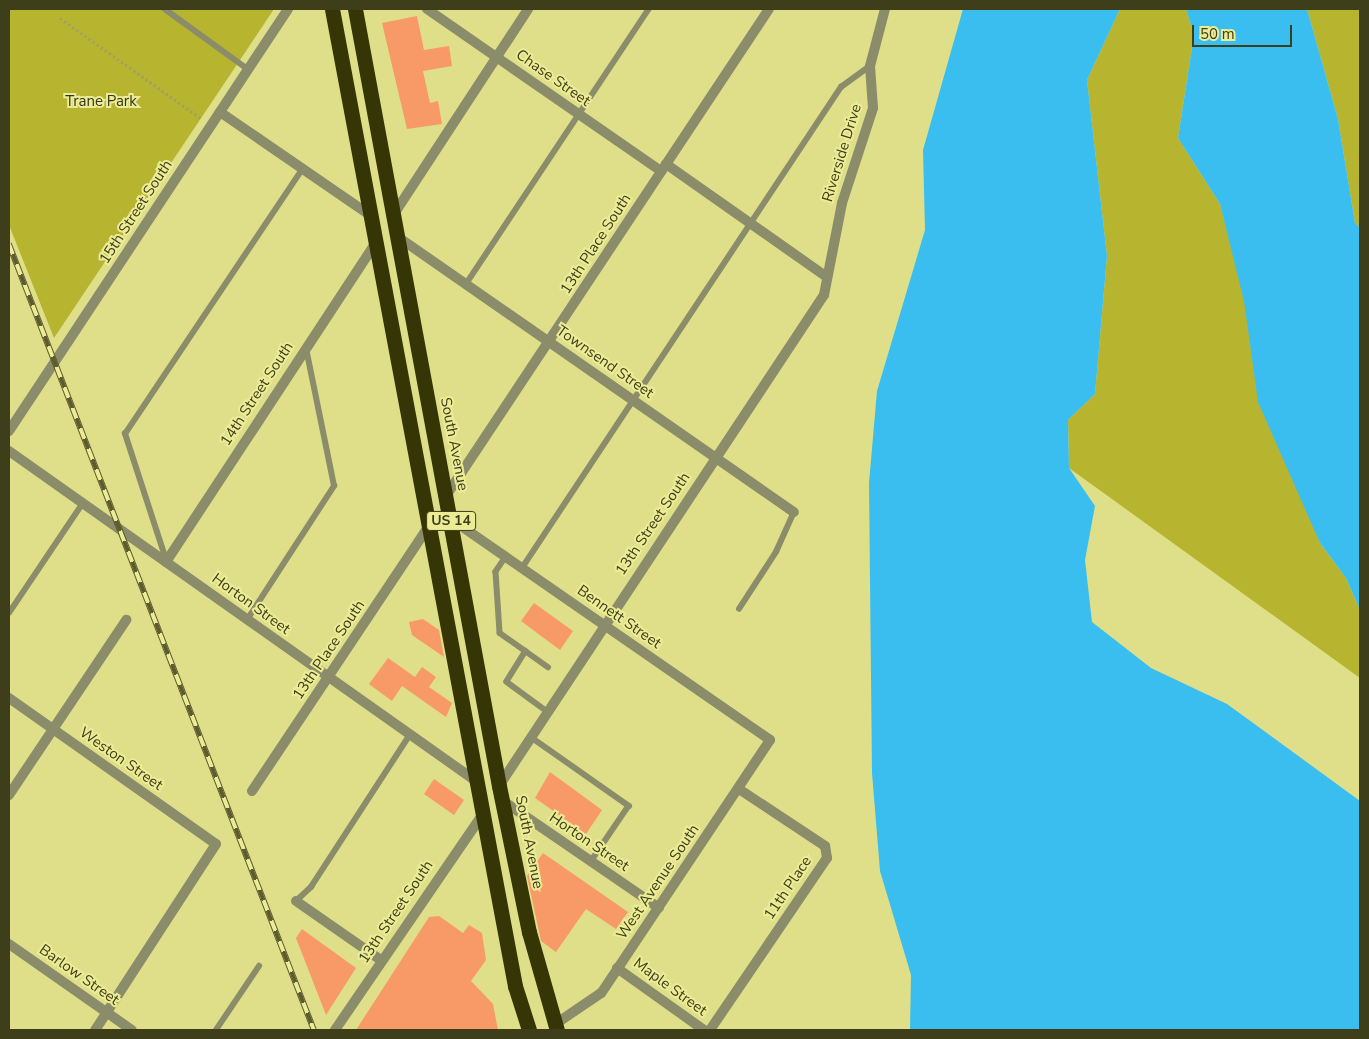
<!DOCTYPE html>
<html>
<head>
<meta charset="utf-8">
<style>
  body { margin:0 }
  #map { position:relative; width:1369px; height:1039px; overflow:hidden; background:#dfde89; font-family:"Nunito Sans",sans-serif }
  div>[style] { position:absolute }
  .green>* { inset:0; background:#b7b430 }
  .water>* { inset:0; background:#3abef0 }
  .building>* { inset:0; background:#f89a68 }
  .path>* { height:2.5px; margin-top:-1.25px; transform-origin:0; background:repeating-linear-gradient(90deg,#a3a260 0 2.5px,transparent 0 5px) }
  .lane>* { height:5.5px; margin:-2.75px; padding:0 2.75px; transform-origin:2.75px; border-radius:2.75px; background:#8b8c6a }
  .street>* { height:10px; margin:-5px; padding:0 5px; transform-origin:5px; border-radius:5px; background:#8b8c6a }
  .highway>* { height:15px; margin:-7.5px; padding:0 7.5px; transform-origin:7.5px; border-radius:7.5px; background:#363505 }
  .rail>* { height:5.5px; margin-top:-2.75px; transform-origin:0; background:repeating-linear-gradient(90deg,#ecec96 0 11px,#5d5c2f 0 22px); box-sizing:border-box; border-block:1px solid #5d5c2f }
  span { translate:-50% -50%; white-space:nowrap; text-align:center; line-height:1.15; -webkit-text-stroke:4px #ecec96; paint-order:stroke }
  .shield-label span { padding:1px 4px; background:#ecec96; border:1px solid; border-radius:4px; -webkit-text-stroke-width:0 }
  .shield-label { font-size:14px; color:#3e3e1a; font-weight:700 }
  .street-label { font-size:15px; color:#3e3e1a }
  .park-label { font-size:15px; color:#35351d }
  .frame { position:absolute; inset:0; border:10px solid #3e3e1a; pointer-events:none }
  .scale { position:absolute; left:1192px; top:25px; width:100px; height:22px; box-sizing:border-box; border:2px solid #3e3e1a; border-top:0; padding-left:6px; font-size:15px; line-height:18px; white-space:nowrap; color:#3e3e1a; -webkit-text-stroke:4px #ecec96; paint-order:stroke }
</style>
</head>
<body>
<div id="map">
  <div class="green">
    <i style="clip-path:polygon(9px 9px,274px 9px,54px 338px,9px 225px)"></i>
    <i style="clip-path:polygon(1120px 9px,1186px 9px,1194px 35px,1178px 138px,1220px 204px,1292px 473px,1320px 543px,1346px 578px,1360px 610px,1360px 678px,1069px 468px,1068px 420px,1095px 394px,1107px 256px,1087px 80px)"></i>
    <i style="clip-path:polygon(1307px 9px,1360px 9px,1360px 228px,1355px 223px,1338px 119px)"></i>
  </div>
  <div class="water">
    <i style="clip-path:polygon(963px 9px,1120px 9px,1087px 80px,1107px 256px,1095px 394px,1068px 420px,1069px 468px,1095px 506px,1085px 560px,1092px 622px,1151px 668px,1227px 704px,1360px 801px,1360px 1030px,910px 1030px,911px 975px,880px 871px,872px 773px,869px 483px,877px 391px,925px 230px,923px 150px)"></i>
    <i style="clip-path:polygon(1186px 9px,1307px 9px,1338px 119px,1355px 223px,1360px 228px,1360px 610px,1346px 578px,1320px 543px,1258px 402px,1244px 301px,1220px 204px,1178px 138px,1194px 35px)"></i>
  </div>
  <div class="building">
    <i style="clip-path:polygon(417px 16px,424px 50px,449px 46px,452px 66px,423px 71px,430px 103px,438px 101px,442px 124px,407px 129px,382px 23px)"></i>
    <i style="clip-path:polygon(534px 603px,573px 631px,560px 650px,521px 621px)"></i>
    <i style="clip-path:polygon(423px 619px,439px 630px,444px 657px,412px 635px,409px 622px)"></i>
    <i style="clip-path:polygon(388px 658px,415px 677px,422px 667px,436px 677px,429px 687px,452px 703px,446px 717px,402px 686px,392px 701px,369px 684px)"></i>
    <i style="clip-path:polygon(550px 772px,602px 810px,586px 834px,535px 798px)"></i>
    <i style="clip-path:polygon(434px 779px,464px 800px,454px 815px,424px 794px)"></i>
    <i style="clip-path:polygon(543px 853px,628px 912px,616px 929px,586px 909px,556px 952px,541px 941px,527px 876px)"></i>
    <i style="clip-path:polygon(439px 916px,463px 933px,469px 925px,482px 933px,486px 960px,471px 981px,493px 1004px,498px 1030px,356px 1030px,429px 917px)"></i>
    <i style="clip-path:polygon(302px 929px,356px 968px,326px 1015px,296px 938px)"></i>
  </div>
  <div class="path">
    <i style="left:60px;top:18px;width:174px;rotate:35.4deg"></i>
  </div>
  <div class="lane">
    <i style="left:165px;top:9px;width:102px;rotate:35.9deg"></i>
    <i style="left:466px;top:284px;width:330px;rotate:-56.4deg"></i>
    <i style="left:506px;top:557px;width:18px;rotate:124deg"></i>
    <i style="left:496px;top:572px;width:61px;rotate:86.2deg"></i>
    <i style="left:500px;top:633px;width:59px;rotate:35.3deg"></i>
    <i style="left:166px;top:560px;width:133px;rotate:-108deg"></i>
    <i style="left:125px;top:434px;width:320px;rotate:-56.2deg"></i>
    <i style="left:522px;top:568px;width:577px;rotate:-56.45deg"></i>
    <i style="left:841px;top:87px;width:36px;rotate:-36deg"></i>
    <i style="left:739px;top:609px;width:68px;rotate:-57deg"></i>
    <i style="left:776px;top:552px;width:44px;rotate:-65.8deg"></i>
    <i style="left:9px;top:613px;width:133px;rotate:-56.1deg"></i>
    <i style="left:247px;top:620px;width:160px;rotate:-57deg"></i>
    <i style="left:334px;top:486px;width:141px;rotate:-101.5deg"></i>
    <i style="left:526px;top:651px;width:36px;rotate:122deg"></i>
    <i style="left:507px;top:682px;width:51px;rotate:36.2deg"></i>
    <i style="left:531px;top:737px;width:120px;rotate:35.1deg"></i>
    <i style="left:629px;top:806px;width:68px;rotate:124.2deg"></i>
    <i style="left:296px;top:901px;width:21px;rotate:-43deg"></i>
    <i style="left:311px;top:887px;width:180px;rotate:-57deg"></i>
    <i style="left:216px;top:1030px;width:77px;rotate:-56.1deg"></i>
  </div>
  <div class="street">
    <i style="left:427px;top:9px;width:285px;rotate:34.7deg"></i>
    <i style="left:220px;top:112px;width:182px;rotate:34.5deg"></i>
    <i style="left:666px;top:164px;width:197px;rotate:35.1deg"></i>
    <i style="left:394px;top:214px;width:245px;rotate:-56.8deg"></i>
    <i style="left:398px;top:237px;width:482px;rotate:34.8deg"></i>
    <i style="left:9px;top:431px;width:506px;rotate:-56.53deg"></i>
    <i style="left:9px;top:451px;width:572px;rotate:35.25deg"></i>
    <i style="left:446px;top:496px;width:584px;rotate:-56.45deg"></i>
    <i style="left:451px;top:519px;width:388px;rotate:34.7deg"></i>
    <i style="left:770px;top:740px;width:304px;rotate:123.7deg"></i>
    <i style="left:601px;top:993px;width:57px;rotate:145.8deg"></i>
    <i style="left:166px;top:562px;width:381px;rotate:-56.7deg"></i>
    <i style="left:9px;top:698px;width:253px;rotate:35.2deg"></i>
    <i style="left:216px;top:844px;width:222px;rotate:123deg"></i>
    <i style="left:499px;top:786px;width:589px;rotate:-56.5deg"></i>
    <i style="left:824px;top:295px;width:94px;rotate:-78.9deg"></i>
    <i style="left:842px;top:203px;width:100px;rotate:-71.9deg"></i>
    <i style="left:873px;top:108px;width:42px;rotate:-94.1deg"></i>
    <i style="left:870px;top:66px;width:59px;rotate:-75.3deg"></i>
    <i style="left:252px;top:791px;width:321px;rotate:-56.3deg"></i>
    <i style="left:9px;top:795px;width:211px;rotate:-56.2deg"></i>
    <i style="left:503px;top:801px;width:189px;rotate:34.4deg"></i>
    <i style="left:296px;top:901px;width:103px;rotate:34.8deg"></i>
    <i style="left:9px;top:944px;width:150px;rotate:35deg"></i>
    <i style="left:617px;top:968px;width:107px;rotate:35.5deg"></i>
    <i style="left:335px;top:1030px;width:264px;rotate:-55.6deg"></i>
    <i style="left:710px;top:1030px;width:208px;rotate:-55.8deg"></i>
    <i style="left:827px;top:858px;width:12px;rotate:-99deg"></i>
    <i style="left:825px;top:846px;width:103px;rotate:-146.5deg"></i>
  </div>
  <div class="highway">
    <i style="left:332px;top:9px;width:994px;rotate:79.39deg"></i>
    <i style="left:515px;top:986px;width:46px;rotate:72.3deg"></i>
    <i style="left:355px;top:9px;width:790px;rotate:79.5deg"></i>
    <i style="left:499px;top:786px;width:149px;rotate:78.4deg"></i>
    <i style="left:529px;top:932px;width:102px;rotate:74.1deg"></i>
  </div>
  <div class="rail">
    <i style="left:9px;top:244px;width:843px;rotate:68.79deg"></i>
  </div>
  <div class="shield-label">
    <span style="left:451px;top:521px">US 14</span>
  </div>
  <div class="street-label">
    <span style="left:553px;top:78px;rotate:35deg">Chase Street</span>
    <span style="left:842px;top:153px;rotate:-73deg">Riverside Drive</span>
    <span style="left:136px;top:212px;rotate:-57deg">15th Street South</span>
    <span style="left:596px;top:244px;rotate:-57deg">13th Place South</span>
    <span style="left:605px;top:362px;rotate:35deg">Townsend Street</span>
    <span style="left:257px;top:394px;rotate:-57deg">14th Street South</span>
    <span style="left:454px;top:444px;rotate:79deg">South Avenue</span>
    <span style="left:653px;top:524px;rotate:-56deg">13th Street South</span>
    <span style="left:251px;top:604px;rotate:36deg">Horton Street</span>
    <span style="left:619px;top:617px;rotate:35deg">Bennett Street</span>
    <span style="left:329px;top:650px;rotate:-56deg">13th Place South</span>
    <span style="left:121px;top:759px;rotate:35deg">Weston Street</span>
    <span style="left:529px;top:842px;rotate:79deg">South Avenue</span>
    <span style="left:589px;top:842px;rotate:34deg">Horton Street</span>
    <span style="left:658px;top:882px;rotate:-56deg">West Avenue South</span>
    <span style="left:788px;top:888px;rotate:-56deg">11th Place</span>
    <span style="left:396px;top:912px;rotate:-56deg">13th Street South</span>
    <span style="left:79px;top:975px;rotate:35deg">Barlow Street</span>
    <span style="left:670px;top:987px;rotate:36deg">Maple Street</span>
  </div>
  <div class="park-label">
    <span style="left:101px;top:102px">Trane Park</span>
  </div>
  <div class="frame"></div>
  <div class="scale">50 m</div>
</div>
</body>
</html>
